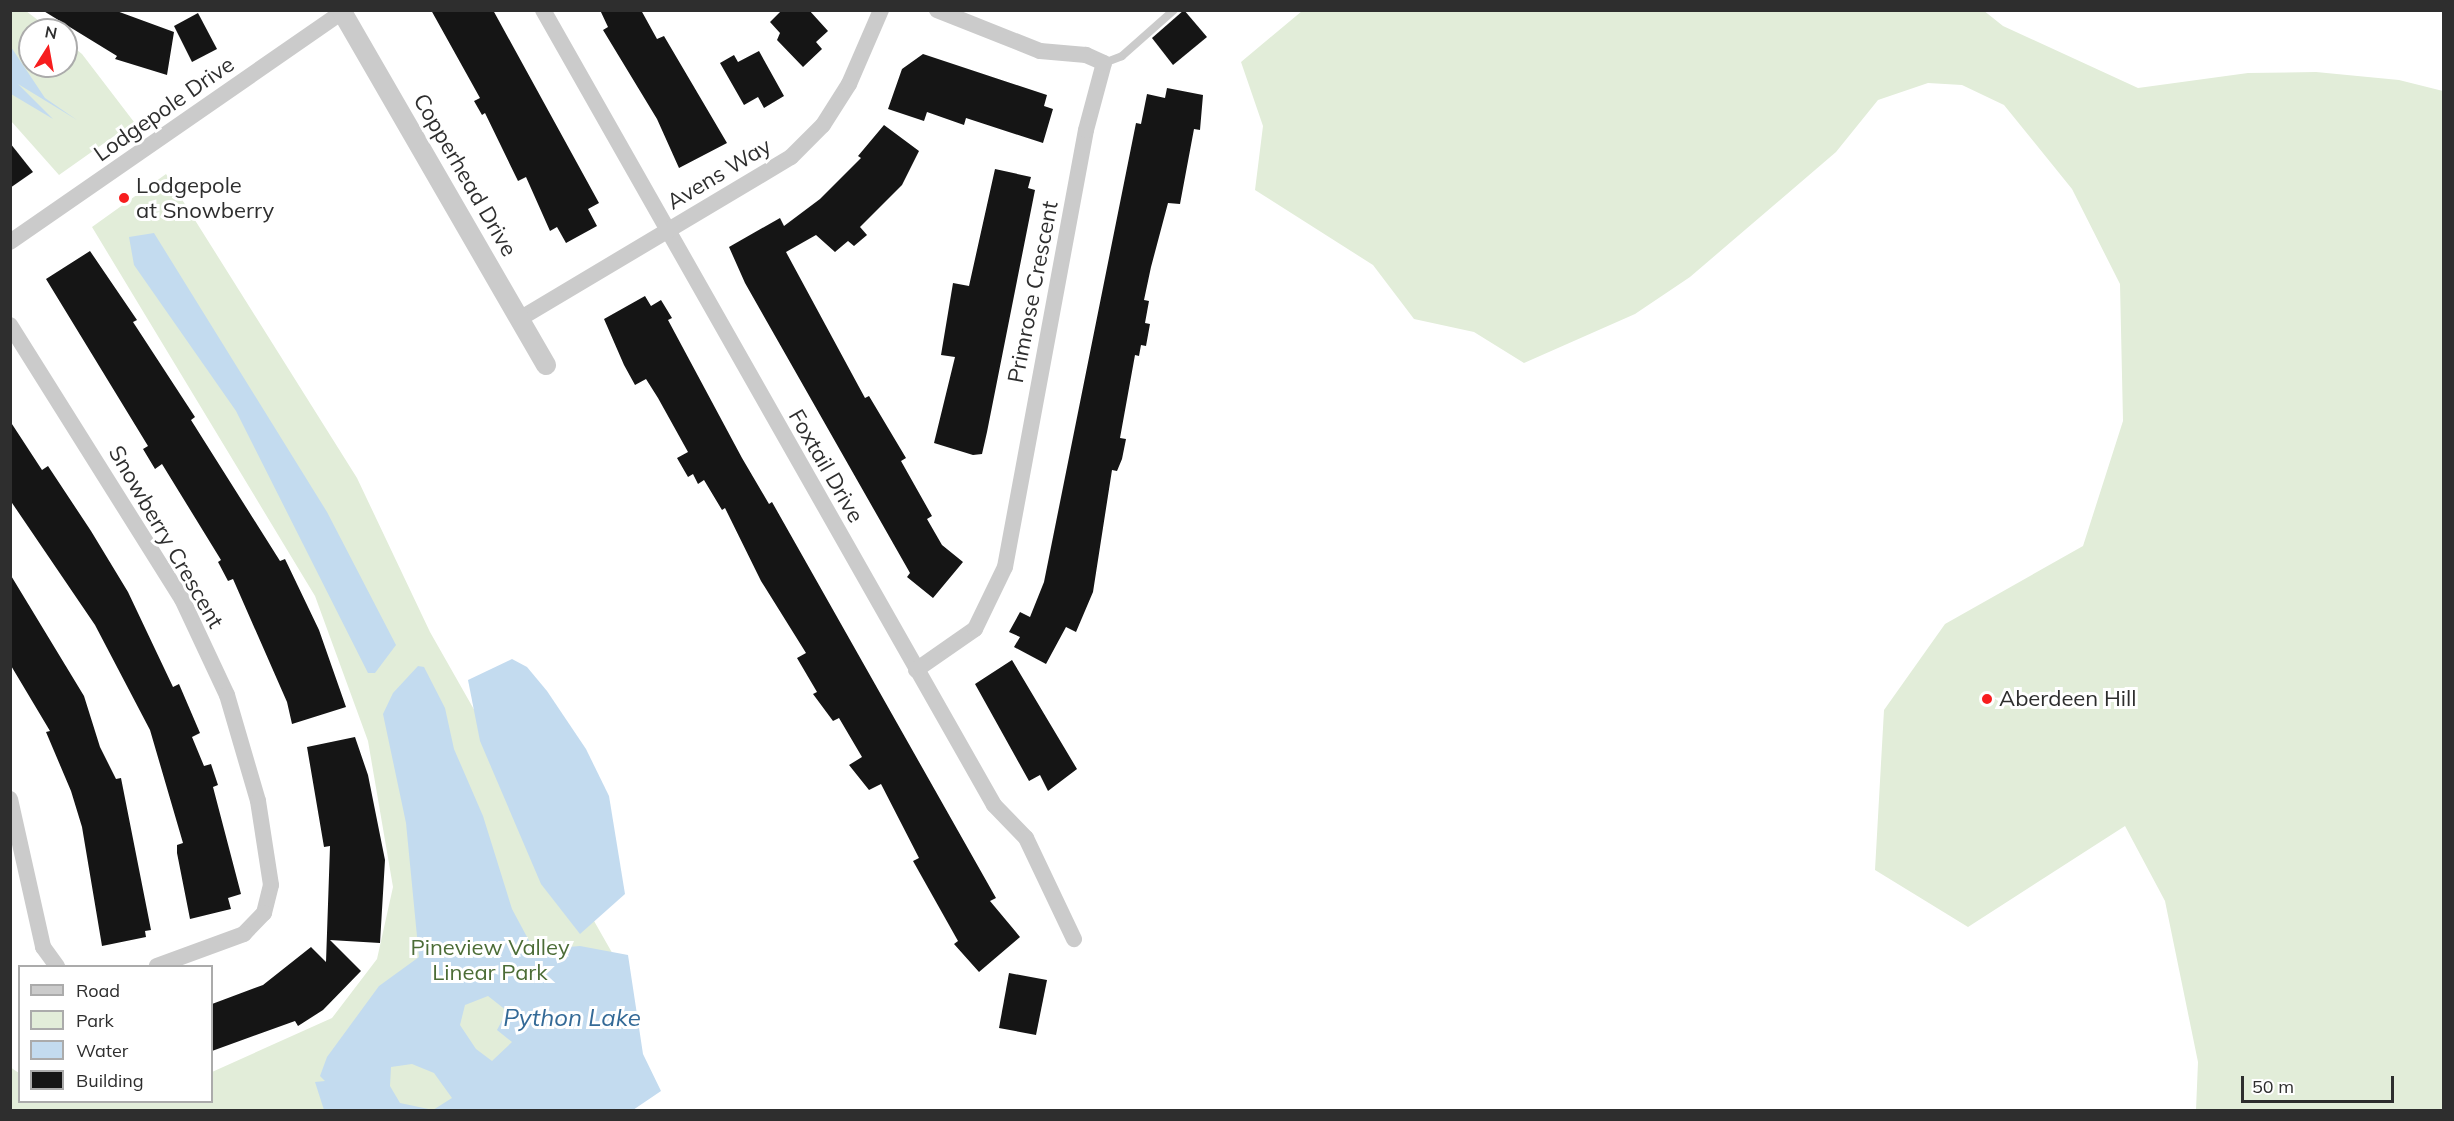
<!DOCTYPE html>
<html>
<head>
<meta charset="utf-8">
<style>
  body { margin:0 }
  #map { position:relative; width:2454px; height:1121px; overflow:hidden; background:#fff; font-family:Mulish,sans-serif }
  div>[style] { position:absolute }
  .green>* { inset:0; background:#e2edd9 }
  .water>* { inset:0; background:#c3dbef }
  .building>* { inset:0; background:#151515 }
  .service>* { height:8px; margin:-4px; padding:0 4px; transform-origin:4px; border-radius:4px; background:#cbcbcb }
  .minor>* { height:16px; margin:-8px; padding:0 8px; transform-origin:8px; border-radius:8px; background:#cbcbcb }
  .tertiary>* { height:20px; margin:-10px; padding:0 10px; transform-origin:10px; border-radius:10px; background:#cbcbcb }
  .dots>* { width:16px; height:16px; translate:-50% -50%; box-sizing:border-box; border:3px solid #fff; border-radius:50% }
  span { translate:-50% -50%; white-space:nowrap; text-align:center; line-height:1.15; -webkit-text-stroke:6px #fff; paint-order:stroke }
  .street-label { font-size:22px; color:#2e2e2e }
  .poi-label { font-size:22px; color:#2e2e2e }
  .left { translate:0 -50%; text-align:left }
  .park-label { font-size:22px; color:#4c6d37 }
  .water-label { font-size:24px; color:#346a97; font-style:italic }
  .frame { position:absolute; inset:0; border:12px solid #2e2e2e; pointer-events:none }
  .legend { position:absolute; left:18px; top:965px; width:195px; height:138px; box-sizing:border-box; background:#fff; border:2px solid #ababab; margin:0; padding:8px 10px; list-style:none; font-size:18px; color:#2e2e2e }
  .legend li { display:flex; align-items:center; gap:12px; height:30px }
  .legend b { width:30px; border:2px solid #ababab }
  .north { position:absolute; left:18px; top:18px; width:60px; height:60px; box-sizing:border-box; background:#fff; border:2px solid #ababab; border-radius:50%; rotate:11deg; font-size:16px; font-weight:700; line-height:24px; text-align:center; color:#2e2e2e }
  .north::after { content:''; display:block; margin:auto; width:21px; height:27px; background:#f71d1e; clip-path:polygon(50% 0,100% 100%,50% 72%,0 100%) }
  .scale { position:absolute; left:2241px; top:1076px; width:153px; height:27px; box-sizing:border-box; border:3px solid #2e2e2e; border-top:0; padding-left:8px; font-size:18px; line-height:21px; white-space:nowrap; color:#2e2e2e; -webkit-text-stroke:4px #fff; paint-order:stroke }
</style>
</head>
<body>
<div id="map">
  <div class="green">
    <i style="clip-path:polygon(1983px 10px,2003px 26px,2138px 88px,2248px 73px,2316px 72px,2399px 80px,2443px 91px,2443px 1110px,2196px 1110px,2198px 1062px,2165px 901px,2125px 826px,1968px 927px,1875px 870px,1884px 710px,1945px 624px,2083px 546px,2123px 421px,2120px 284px,2072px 189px,2004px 105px,1962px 85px,1928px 83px,1878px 100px,1836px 152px,1690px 277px,1635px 314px,1524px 363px,1474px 332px,1414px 319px,1373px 265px,1255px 190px,1263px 126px,1241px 62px,1302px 11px)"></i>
    <i style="clip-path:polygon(10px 11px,26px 11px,51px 30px,30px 30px,30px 66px,66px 66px,66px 41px,82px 54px,134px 122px,59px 175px,11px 121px)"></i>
    <i style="clip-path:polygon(166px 174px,357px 478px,430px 632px,623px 972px,509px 1110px,11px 1110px,10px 1067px,19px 1073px,20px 1102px,212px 1102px,212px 1072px,332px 1018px,377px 959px,393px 887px,368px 741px,315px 596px,92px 227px)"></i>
  </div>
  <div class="water">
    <i style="clip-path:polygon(11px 47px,45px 98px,77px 120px,18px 84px,53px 119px,11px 94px)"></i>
    <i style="clip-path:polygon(154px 233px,327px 512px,396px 645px,375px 673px,368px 673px,236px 411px,134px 265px,129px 237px)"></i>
    <i style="clip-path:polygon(512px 659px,527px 667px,547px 691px,586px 749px,609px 796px,625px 894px,580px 934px,541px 884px,480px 741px,468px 680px)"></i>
    <i style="clip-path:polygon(evenodd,418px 666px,424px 667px,445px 708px,454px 749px,483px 816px,512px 909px,534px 950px,580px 946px,628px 955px,643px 1054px,661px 1091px,633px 1110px,324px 1110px,315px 1082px,325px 1081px,320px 1076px,327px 1057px,379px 986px,419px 957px,406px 823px,383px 714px,393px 693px,418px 666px,488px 996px,507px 1011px,497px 1030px,512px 1042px,492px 1061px,476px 1049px,460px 1025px,465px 1005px,488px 996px,418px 666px,412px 1064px,434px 1073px,452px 1098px,433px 1110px,400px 1103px,390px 1086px,391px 1067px,412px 1064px)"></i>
  </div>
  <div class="building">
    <i style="clip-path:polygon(42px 10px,114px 10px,174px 32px,167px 75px,115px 59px,117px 56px)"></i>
    <i style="clip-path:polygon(431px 10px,493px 10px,599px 203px,588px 209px,597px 226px,566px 243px,557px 227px,550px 231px,526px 177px,518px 181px,485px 113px,482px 115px,474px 101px,480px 98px)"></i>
    <i style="clip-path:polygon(600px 10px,641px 10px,657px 39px,664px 36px,727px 143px,679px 168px,657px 119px,603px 30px,608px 27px)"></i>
    <i style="clip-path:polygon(782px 10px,809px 10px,828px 31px,816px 42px,822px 49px,803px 67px,777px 40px,780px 33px,770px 22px)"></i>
    <i style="clip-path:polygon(1184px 10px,1207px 37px,1173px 65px,1152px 38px)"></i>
    <i style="clip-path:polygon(198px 13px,217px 49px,192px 62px,174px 26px)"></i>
    <i style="clip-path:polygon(759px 51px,784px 96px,764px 108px,758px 97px,744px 105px,720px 63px,734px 55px,738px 62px)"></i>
    <i style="clip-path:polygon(923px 54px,1047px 95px,1044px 106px,1053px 109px,1043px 143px,966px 118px,964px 125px,927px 112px,924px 121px,888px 109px,902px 69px)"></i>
    <i style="clip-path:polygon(1167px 88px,1203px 95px,1200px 130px,1194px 129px,1180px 204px,1168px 203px,1151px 267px,1144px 300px,1149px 301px,1145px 323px,1150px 324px,1146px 346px,1141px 345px,1139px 356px,1135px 355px,1120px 438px,1126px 439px,1122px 459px,1117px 471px,1112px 470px,1093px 592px,1076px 632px,1066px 627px,1046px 664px,1014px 647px,1020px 637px,1009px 632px,1020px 612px,1030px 617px,1044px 582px,1136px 123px,1141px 124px,1147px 94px,1165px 98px)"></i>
    <i style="clip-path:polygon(884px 125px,919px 151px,902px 185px,860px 227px,867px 235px,854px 246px,848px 241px,835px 252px,816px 235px,786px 252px,865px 398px,869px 396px,906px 458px,901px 461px,932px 516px,927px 519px,942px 545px,963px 562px,933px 598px,907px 577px,910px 573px,745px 283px,729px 247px,780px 218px,784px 226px,820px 199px,861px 158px,858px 156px)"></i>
    <i style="clip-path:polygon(10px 143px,33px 172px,10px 188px)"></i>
    <i style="clip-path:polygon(995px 169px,1031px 177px,1028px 188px,1035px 190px,987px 432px,982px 454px,973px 455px,934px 443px,955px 357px,941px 355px,953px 283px,969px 286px)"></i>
    <i style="clip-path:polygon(90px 251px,137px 320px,133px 322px,195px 417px,191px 420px,280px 561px,285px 559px,319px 630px,346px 707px,292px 724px,287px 702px,233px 579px,228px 581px,218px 562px,221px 560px,162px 464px,155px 469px,143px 449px,148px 446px,46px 279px)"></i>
    <i style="clip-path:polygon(645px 296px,651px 306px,661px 300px,672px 318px,668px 320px,742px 458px,769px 504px,772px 502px,996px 898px,990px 901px,1020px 937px,979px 972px,954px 944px,958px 941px,913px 861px,919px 858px,881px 784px,869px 790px,849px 765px,862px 757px,839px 718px,833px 721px,813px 694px,817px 692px,797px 658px,806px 653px,761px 581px,725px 508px,722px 510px,704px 480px,698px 484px,693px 474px,688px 477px,677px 458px,688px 452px,658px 398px,646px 379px,635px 385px,624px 365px,604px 319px)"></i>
    <i style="clip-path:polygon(10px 421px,42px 470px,48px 466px,91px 531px,128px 592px,173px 687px,179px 684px,200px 733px,192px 737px,204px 766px,211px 764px,218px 785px,213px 787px,241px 894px,228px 898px,231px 909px,190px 919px,177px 853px,177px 845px,183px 843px,150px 730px,95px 625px,10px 500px)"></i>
    <i style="clip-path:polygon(10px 574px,84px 696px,100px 747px,116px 779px,121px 778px,151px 930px,145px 931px,146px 937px,102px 946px,82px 827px,71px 791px,46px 732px,50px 731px,10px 664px)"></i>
    <i style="clip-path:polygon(1012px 660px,1077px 769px,1048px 791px,1040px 775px,1029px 781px,975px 684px)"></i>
    <i style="clip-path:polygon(355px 737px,368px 775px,385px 860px,380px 943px,330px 940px,361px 971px,323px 1010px,298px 1026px,295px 1021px,212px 1051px,212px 1004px,263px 985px,311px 947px,326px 962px,330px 846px,324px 847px,307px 747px)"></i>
    <i style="clip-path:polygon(1009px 973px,1047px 980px,1036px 1035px,999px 1028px)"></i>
  </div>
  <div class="service">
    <i style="left:1104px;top:63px;width:19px;rotate:-21deg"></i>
    <i style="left:1122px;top:56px;width:69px;rotate:-41.5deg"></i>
  </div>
  <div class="minor">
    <i style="left:543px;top:10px;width:914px;rotate:60.43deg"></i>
    <i style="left:994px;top:805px;width:46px;rotate:45.9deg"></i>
    <i style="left:1026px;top:838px;width:112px;rotate:64.6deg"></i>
    <i style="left:10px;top:242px;width:404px;rotate:-34.7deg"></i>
    <i style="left:521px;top:318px;width:314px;rotate:-30.8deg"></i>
    <i style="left:791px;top:157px;width:45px;rotate:-45deg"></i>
    <i style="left:823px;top:125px;width:49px;rotate:-57.6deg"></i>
    <i style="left:849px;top:84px;width:81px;rotate:-66.6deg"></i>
    <i style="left:10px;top:325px;width:324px;rotate:57.9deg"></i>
    <i style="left:182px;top:599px;width:106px;rotate:64.9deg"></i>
    <i style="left:227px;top:695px;width:110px;rotate:73.7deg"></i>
    <i style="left:258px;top:801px;width:85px;rotate:81.2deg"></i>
    <i style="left:271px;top:885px;width:29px;rotate:104deg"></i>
    <i style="left:264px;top:913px;width:29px;rotate:134deg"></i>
    <i style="left:244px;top:934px;width:93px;rotate:159.8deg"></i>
    <i style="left:916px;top:670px;width:72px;rotate:-34.8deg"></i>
    <i style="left:975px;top:629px;width:69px;rotate:-64.2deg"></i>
    <i style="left:1005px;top:567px;width:444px;rotate:-79.5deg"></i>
    <i style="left:1086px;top:130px;width:69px;rotate:-75deg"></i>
    <i style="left:1104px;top:63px;width:20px;rotate:-156deg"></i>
    <i style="left:1086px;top:55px;width:46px;rotate:-175deg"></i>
    <i style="left:1040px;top:51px;width:111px;rotate:-158.3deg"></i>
    <i style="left:10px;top:799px;width:152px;rotate:77.4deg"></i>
    <i style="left:43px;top:947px;width:24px;rotate:54deg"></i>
  </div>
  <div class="tertiary">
    <i style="left:341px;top:10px;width:410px;rotate:60deg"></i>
  </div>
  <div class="dots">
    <i style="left:124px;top:198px;background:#f71d1e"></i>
    <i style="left:1987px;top:699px;background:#f71d1e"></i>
  </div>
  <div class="street-label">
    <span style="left:164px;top:109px;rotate:-35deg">Lodgepole Drive</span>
    <span style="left:719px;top:174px;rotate:-31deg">Avens Way</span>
    <span style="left:465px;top:175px;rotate:60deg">Copperhead Drive</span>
    <span style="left:1033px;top:292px;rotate:-79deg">Primrose Crescent</span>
    <span style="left:826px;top:466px;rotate:60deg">Foxtail Drive</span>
    <span style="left:166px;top:537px;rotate:60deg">Snowberry Crescent</span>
  </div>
  <div class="poi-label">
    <span class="left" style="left:136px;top:198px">Lodgepole<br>at Snowberry</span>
    <span class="left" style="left:1999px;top:699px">Aberdeen Hill</span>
  </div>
  <div class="park-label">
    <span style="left:490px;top:960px">Pineview Valley<br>Linear Park</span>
  </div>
  <div class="water-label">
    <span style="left:572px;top:1018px">Python Lake</span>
  </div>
  <div class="frame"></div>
  <ul class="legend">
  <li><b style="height:8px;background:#cbcbcb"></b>Road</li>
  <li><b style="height:16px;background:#e2edd9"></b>Park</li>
  <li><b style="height:16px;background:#c3dbef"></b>Water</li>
  <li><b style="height:16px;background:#151515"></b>Building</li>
  </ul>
  <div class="north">N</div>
  <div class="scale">50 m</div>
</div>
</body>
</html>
